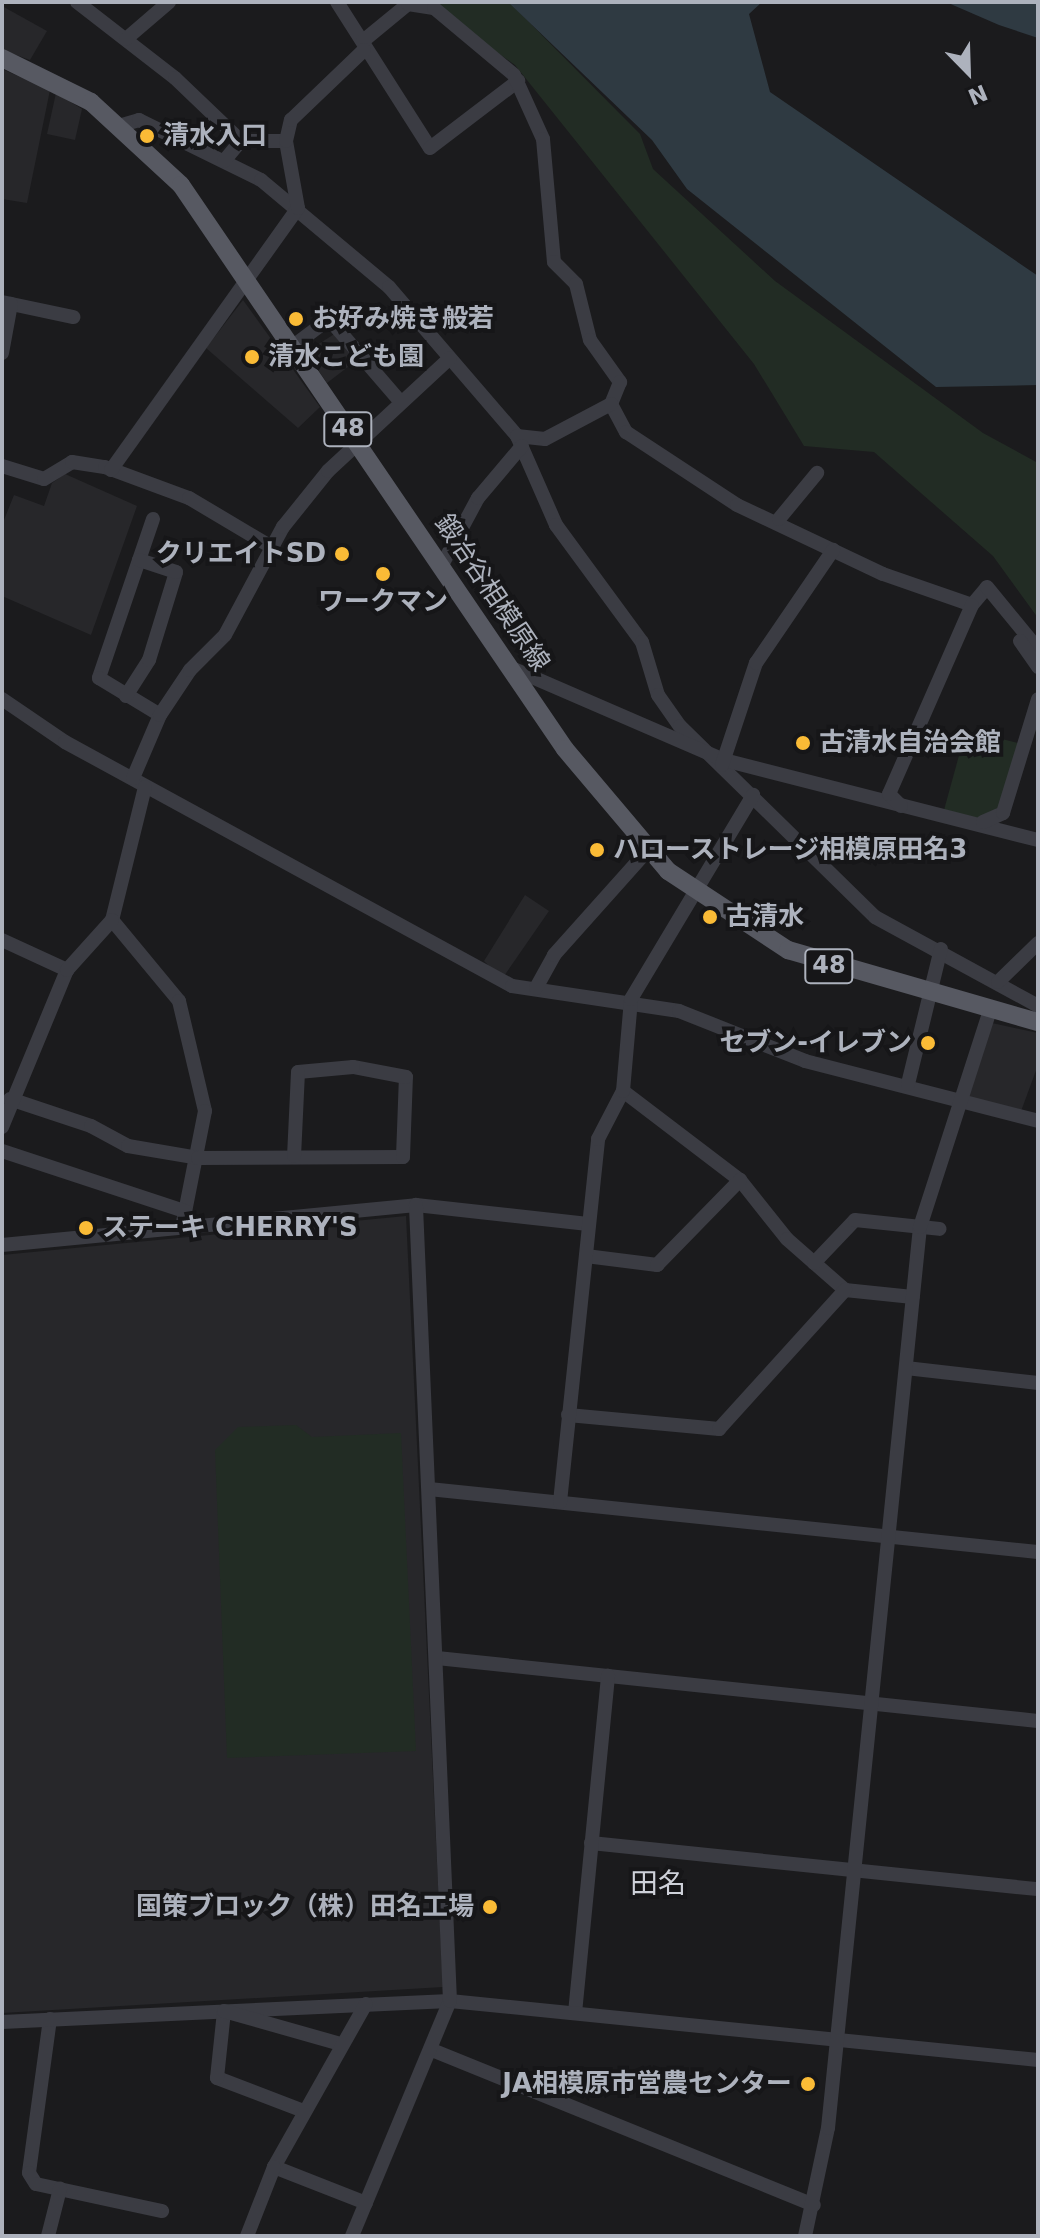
<!DOCTYPE html>
<html>
<head>
<meta charset="utf-8">
<style>
  body { margin:0 }
  #map { position:relative; width:1040px; height:2238px; overflow:hidden; background:#1b1b1d; font-family:"DejaVu Sans","Noto Sans JP",sans-serif }
  div>[style] { position:absolute }
  .built>* { inset:0; background:#27272a }
  .green>* { inset:0; background:#222c24 }
  .water>* { inset:0; background:#2f3a42 }
  .minor>* { height:14px; margin:-7px; padding:0 7px; transform-origin:7px; border-radius:7px; background:#3b3c43 }
  .major>* { height:18px; margin:-9px; padding:0 9px; transform-origin:9px; border-radius:9px; background:#575962 }
  .dots>* { width:22px; height:22px; translate:-50% -50%; box-sizing:border-box; border:4px solid #161618; border-radius:50% }
  span { translate:-50% -50%; white-space:nowrap; text-align:center; line-height:1.15; -webkit-text-stroke:8px #161618; paint-order:stroke }
  .shield-label span { padding:2px 6px; background:#161618; border:2px solid; border-radius:6px; -webkit-text-stroke-width:0 }
  .shield-label { font-size:24px; color:#adb2bd; font-weight:700 }
  .poi-label { font-size:26px; color:#adb2bd; font-weight:700 }
  .left { translate:0 -50%; text-align:left }
  .right { translate:-100% -50%; text-align:right }
  .street-label { font-size:26px; color:#adb2bd }
  .neighbourhood-label { font-size:28px; color:#ced1d9 }
  .frame { position:absolute; inset:0; border:4px solid #adb2bd; pointer-events:none }
  .north { position:absolute; left:928px; top:32px; width:80px; height:80px; -webkit-text-stroke:6px #161618; paint-order:stroke; rotate:157deg; font-size:22px; font-weight:700; line-height:32px; text-align:center; color:#adb2bd }
  .north::after { content:''; display:block; margin:auto; width:28px; height:36px; background:#adb2bd; clip-path:polygon(50% 0,100% 100%,50% 72%,0 100%) }
</style>
</head>
<body>
<div id="map">
  <div class="built">
    <i style="clip-path:polygon(2px 6px,47px 31px,30px 60px,2px 50px)"></i>
    <i style="clip-path:polygon(2px 69px,50px 90px,27px 203px,2px 199px)"></i>
    <i style="clip-path:polygon(56px 93px,82px 109px,75px 140px,47px 134px)"></i>
    <i style="clip-path:polygon(243px 300px,320px 407px,298px 428px,206px 348px)"></i>
    <i style="clip-path:polygon(336px 333px,357px 360px,327px 383px,306px 352px)"></i>
    <i style="clip-path:polygon(65px 474px,137px 506px,91px 635px,2px 596px,2px 525px,14px 495px,44px 506px,52px 483px)"></i>
    <i style="clip-path:polygon(525px 895px,549px 911px,502px 979px,484px 961px)"></i>
    <i style="clip-path:polygon(992px 1023px,1038px 1033px,1038px 1065px,1020px 1114px,968px 1096px)"></i>
    <i style="clip-path:polygon(406px 1216px,443px 1987px,2px 2013px,2px 1255px)"></i>
  </div>
  <div class="green">
    <i style="clip-path:polygon(425px 2px,509px 2px,640px 134px,653px 169px,775px 281px,983px 433px,1038px 463px,1038px 618px,993px 556px,874px 452px,804px 446px,754px 364px,515px 65px)"></i>
    <i style="clip-path:polygon(966px 730px,1018px 743px,1001px 808px,978px 818px,944px 810px)"></i>
    <i style="clip-path:polygon(296px 1425px,312px 1437px,401px 1433px,416px 1751px,227px 1758px,215px 1450px,238px 1427px)"></i>
  </div>
  <div class="water">
    <i style="clip-path:polygon(508px 2px,762px 2px,749px 14px,770px 92px,1038px 276px,1038px 385px,936px 387px,687px 189px,652px 140px)"></i>
    <i style="clip-path:polygon(946px 2px,1038px 2px,1038px 38px,999px 25px)"></i>
  </div>
  <div class="minor">
    <i style="left:77px;top:2px;width:124px;rotate:37.8deg"></i>
    <i style="left:175px;top:78px;width:91px;rotate:43.7deg"></i>
    <i style="left:337px;top:2px;width:173px;rotate:57.5deg"></i>
    <i style="left:430px;top:148px;width:111px;rotate:-37.3deg"></i>
    <i style="left:126px;top:39px;width:57px;rotate:-40.7deg"></i>
    <i style="left:363px;top:41px;width:58px;rotate:-39.4deg"></i>
    <i style="left:408px;top:4px;width:26px;rotate:9deg"></i>
    <i style="left:434px;top:8px;width:104px;rotate:39.9deg"></i>
    <i style="left:514px;top:75px;width:70px;rotate:65.6deg"></i>
    <i style="left:543px;top:139px;width:123px;rotate:84.9deg"></i>
    <i style="left:554px;top:262px;width:31px;rotate:45deg"></i>
    <i style="left:576px;top:284px;width:58px;rotate:76deg"></i>
    <i style="left:590px;top:340px;width:52px;rotate:54.5deg"></i>
    <i style="left:620px;top:382px;width:24px;rotate:112deg"></i>
    <i style="left:611px;top:404px;width:32px;rotate:62deg"></i>
    <i style="left:626px;top:432px;width:133px;rotate:33.3deg"></i>
    <i style="left:737px;top:505px;width:161px;rotate:25.3deg"></i>
    <i style="left:883px;top:574px;width:94px;rotate:19.2deg"></i>
    <i style="left:972px;top:605px;width:23px;rotate:-50deg"></i>
    <i style="left:987px;top:587px;width:80px;rotate:50.6deg"></i>
    <i style="left:122px;top:125px;width:18px;rotate:-16deg"></i>
    <i style="left:139px;top:120px;width:136px;rotate:26.2deg"></i>
    <i style="left:261px;top:180px;width:167px;rotate:39.9deg"></i>
    <i style="left:389px;top:287px;width:196px;rotate:49.3deg"></i>
    <i style="left:517px;top:436px;width:97px;rotate:66.3deg"></i>
    <i style="left:556px;top:525px;width:145px;rotate:53.7deg"></i>
    <i style="left:642px;top:642px;width:55px;rotate:73.2deg"></i>
    <i style="left:658px;top:695px;width:38px;rotate:55deg"></i>
    <i style="left:680px;top:726px;width:273px;rotate:44.4deg"></i>
    <i style="left:875px;top:917px;width:186px;rotate:28.6deg"></i>
    <i style="left:224px;top:161px;width:26px;rotate:-50deg"></i>
    <i style="left:241px;top:141px;width:45px"></i>
    <i style="left:2px;top:302px;width:73px;rotate:11.9deg"></i>
    <i style="left:293px;top:346px;width:45px;rotate:-36.9deg"></i>
    <i style="left:329px;top:319px;width:107px;rotate:49.2deg"></i>
    <i style="left:2px;top:353px;width:50px;rotate:-79.6deg"></i>
    <i style="left:517px;top:436px;width:28px;rotate:6deg"></i>
    <i style="left:545px;top:439px;width:75px;rotate:-27.9deg"></i>
    <i style="left:2px;top:466px;width:44px;rotate:17.2deg"></i>
    <i style="left:44px;top:479px;width:33px;rotate:-31deg"></i>
    <i style="left:72px;top:462px;width:33px;rotate:9deg"></i>
    <i style="left:105px;top:467px;width:90px;rotate:20.3deg"></i>
    <i style="left:189px;top:498px;width:94px;rotate:30.7deg"></i>
    <i style="left:111px;top:470px;width:322px;rotate:-54.5deg"></i>
    <i style="left:298px;top:208px;width:68px;rotate:-100.2deg"></i>
    <i style="left:286px;top:141px;width:22px;rotate:-77deg"></i>
    <i style="left:291px;top:120px;width:101px;rotate:-43.8deg"></i>
    <i style="left:153px;top:519px;width:168px;rotate:108.8deg"></i>
    <i style="left:99px;top:678px;width:71px;rotate:31.2deg"></i>
    <i style="left:779px;top:519px;width:60px;rotate:-50.4deg"></i>
    <i style="left:442px;top:565px;width:76px;rotate:-61.8deg"></i>
    <i style="left:478px;top:498px;width:68px;rotate:-49.8deg"></i>
    <i style="left:1020px;top:641px;width:32px;rotate:55deg"></i>
    <i style="left:509px;top:667px;width:234px;rotate:23.4deg"></i>
    <i style="left:724px;top:760px;width:324px;rotate:14.3deg"></i>
    <i style="left:126px;top:696px;width:43px;rotate:-57.4deg"></i>
    <i style="left:149px;top:660px;width:92px;rotate:-72.9deg"></i>
    <i style="left:176px;top:572px;width:39px;rotate:-162deg"></i>
    <i style="left:2px;top:699px;width:76px;rotate:34.3deg"></i>
    <i style="left:65px;top:742px;width:509px;rotate:28.63deg"></i>
    <i style="left:512px;top:986px;width:169px;rotate:8.5deg"></i>
    <i style="left:679px;top:1011px;width:136px;rotate:21.6deg"></i>
    <i style="left:805px;top:1061px;width:241px;rotate:14.4deg"></i>
    <i style="left:722px;top:765px;width:108px;rotate:-71.6deg"></i>
    <i style="left:756px;top:663px;width:137px;rotate:-55.7deg"></i>
    <i style="left:133px;top:778px;width:69px;rotate:-66.8deg"></i>
    <i style="left:160px;top:715px;width:54px;rotate:-56.3deg"></i>
    <i style="left:190px;top:670px;width:49px;rotate:-45deg"></i>
    <i style="left:225px;top:635px;width:123px;rotate:-61.8deg"></i>
    <i style="left:283px;top:527px;width:72px;rotate:-51.2deg"></i>
    <i style="left:328px;top:471px;width:166px;rotate:-42.8deg"></i>
    <i style="left:145px;top:787px;width:137px;rotate:103.9deg"></i>
    <i style="left:112px;top:920px;width:105px;rotate:50.4deg"></i>
    <i style="left:179px;top:1001px;width:113px;rotate:76.7deg"></i>
    <i style="left:205px;top:1111px;width:118px;rotate:101.2deg"></i>
    <i style="left:901px;top:806px;width:17px;rotate:-135deg"></i>
    <i style="left:889px;top:794px;width:206px;rotate:-66.3deg"></i>
    <i style="left:983px;top:822px;width:22px;rotate:-24deg"></i>
    <i style="left:1003px;top:813px;width:119px;rotate:-72.9deg"></i>
    <i style="left:2px;top:940px;width:72px;rotate:24.8deg"></i>
    <i style="left:998px;top:982px;width:56px;rotate:-44.3deg"></i>
    <i style="left:536px;top:988px;width:38px;rotate:-61deg"></i>
    <i style="left:554px;top:955px;width:140px;rotate:-48.2deg"></i>
    <i style="left:908px;top:1084px;width:139px;rotate:-76.3deg"></i>
    <i style="left:623px;top:1091px;width:147px;rotate:37.3deg"></i>
    <i style="left:740px;top:1180px;width:75px;rotate:51.5deg"></i>
    <i style="left:787px;top:1239px;width:77px;rotate:41.3deg"></i>
    <i style="left:845px;top:1290px;width:68px;rotate:5.9deg"></i>
    <i style="left:10px;top:1099px;width:85px;rotate:18.4deg"></i>
    <i style="left:91px;top:1126px;width:42px;rotate:28.4deg"></i>
    <i style="left:128px;top:1146px;width:71px;rotate:9.7deg"></i>
    <i style="left:198px;top:1158px;width:205px;rotate:-0.3deg"></i>
    <i style="left:403px;top:1157px;width:80px;rotate:-87.9deg"></i>
    <i style="left:406px;top:1077px;width:54px;rotate:-169.3deg"></i>
    <i style="left:353px;top:1067px;width:55px;rotate:174.8deg"></i>
    <i style="left:298px;top:1072px;width:84px;rotate:92.7deg"></i>
    <i style="left:2px;top:1127px;width:170px;rotate:-67.5deg"></i>
    <i style="left:67px;top:970px;width:67px;rotate:-48deg"></i>
    <i style="left:2px;top:1151px;width:193px;rotate:18.2deg"></i>
    <i style="left:2px;top:1245px;width:416px;rotate:-5.5deg"></i>
    <i style="left:416px;top:1205px;width:173px;rotate:6.3deg"></i>
    <i style="left:586px;top:1256px;width:72px;rotate:7.2deg"></i>
    <i style="left:657px;top:1265px;width:119px;rotate:-45.7deg"></i>
    <i style="left:814px;top:1263px;width:59px;rotate:-46.4deg"></i>
    <i style="left:855px;top:1220px;width:85px;rotate:6deg"></i>
    <i style="left:906px;top:1368px;width:133px;rotate:6.5deg"></i>
    <i style="left:568px;top:1415px;width:152px;rotate:5.3deg"></i>
    <i style="left:719px;top:1429px;width:188px;rotate:-47.8deg"></i>
    <i style="left:429px;top:1489px;width:612px;rotate:5.91deg"></i>
    <i style="left:560px;top:1502px;width:365px;rotate:-84deg"></i>
    <i style="left:598px;top:1139px;width:54px;rotate:-62.5deg"></i>
    <i style="left:623px;top:1091px;width:92px;rotate:-85deg"></i>
    <i style="left:631px;top:999px;width:238px;rotate:-59.1deg"></i>
    <i style="left:437px;top:1658px;width:604px;rotate:5.98deg"></i>
    <i style="left:591px;top:1843px;width:449px;rotate:5.9deg"></i>
    <i style="left:575px;top:2013px;width:339px;rotate:-84.4deg"></i>
    <i style="left:50px;top:2019px;width:155px;rotate:97.8deg"></i>
    <i style="left:29px;top:2173px;width:13px;rotate:58deg"></i>
    <i style="left:36px;top:2184px;width:129px;rotate:12.1deg"></i>
    <i style="left:2px;top:2022px;width:448px;rotate:-2.7deg"></i>
    <i style="left:450px;top:2001px;width:591px;rotate:5.73deg"></i>
    <i style="left:432px;top:2050px;width:412px;rotate:22.1deg"></i>
    <i style="left:301px;top:2110px;width:90px;rotate:-159.1deg"></i>
    <i style="left:217px;top:2078px;width:67px;rotate:-84deg"></i>
    <i style="left:224px;top:2011px;width:122px;rotate:15.8deg"></i>
    <i style="left:366px;top:2203px;width:99px;rotate:-158.6deg"></i>
    <i style="left:274px;top:2167px;width:187px;rotate:-60.6deg"></i>
    <i style="left:48px;top:2236px;width:49px;rotate:-75.7deg"></i>
    <i style="left:247px;top:2236px;width:74px;rotate:-68.6deg"></i>
    <i style="left:352px;top:2236px;width:255px;rotate:-67.4deg"></i>
    <i style="left:450px;top:2001px;width:797px;rotate:-92.45deg"></i>
    <i style="left:805px;top:2236px;width:110px;rotate:-78deg"></i>
    <i style="left:828px;top:2128px;width:906px;rotate:-84.17deg"></i>
    <i style="left:920px;top:1227px;width:228px;rotate:-72.1deg"></i>
  </div>
  <div class="major">
    <i style="left:2px;top:58px;width:99px;rotate:26.3deg"></i>
    <i style="left:91px;top:102px;width:122px;rotate:42.7deg"></i>
    <i style="left:181px;top:185px;width:682px;rotate:55.75deg"></i>
    <i style="left:565px;top:749px;width:160px;rotate:49.8deg"></i>
    <i style="left:668px;top:871px;width:144px;rotate:33.4deg"></i>
    <i style="left:788px;top:950px;width:260px;rotate:16.1deg"></i>
  </div>
  <div class="dots">
    <i style="left:147px;top:136px;background:#fabb36"></i>
    <i style="left:296px;top:319px;background:#fabb36"></i>
    <i style="left:252px;top:357px;background:#fabb36"></i>
    <i style="left:342px;top:554px;background:#fabb36"></i>
    <i style="left:383px;top:574px;background:#fabb36"></i>
    <i style="left:803px;top:743px;background:#fabb36"></i>
    <i style="left:597px;top:850px;background:#fabb36"></i>
    <i style="left:710px;top:917px;background:#fabb36"></i>
    <i style="left:928px;top:1043px;background:#fabb36"></i>
    <i style="left:86px;top:1228px;background:#fabb36"></i>
    <i style="left:490px;top:1907px;background:#fabb36"></i>
    <i style="left:808px;top:2084px;background:#fabb36"></i>
  </div>
  <div class="shield-label">
    <span style="left:348px;top:429px">48</span>
    <span style="left:829px;top:966px">48</span>
  </div>
  <div class="poi-label">
    <span class="left" style="left:163px;top:136px">清水入口</span>
    <span class="left" style="left:312px;top:319px">お好み焼き般若</span>
    <span class="left" style="left:268px;top:357px">清水こども園</span>
    <span class="right" style="left:326px;top:554px">クリエイトSD</span>
    <span style="left:383px;top:602px">ワークマン</span>
    <span class="left" style="left:819px;top:743px">古清水自治会館</span>
    <span class="left" style="left:613px;top:850px">ハローストレージ相模原田名3</span>
    <span class="left" style="left:726px;top:917px">古清水</span>
    <span class="right" style="left:912px;top:1043px">セブン-イレブン</span>
    <span class="left" style="left:102px;top:1228px">ステーキ CHERRY'S</span>
    <span class="right" style="left:474px;top:1907px">国策ブロック（株）田名工場</span>
    <span class="right" style="left:792px;top:2084px">JA相模原市営農センター</span>
  </div>
  <div class="street-label">
    <span style="left:492px;top:593px;rotate:56deg">鍛冶谷相模原線</span>
  </div>
  <div class="neighbourhood-label">
    <span style="left:658px;top:1884px">田名</span>
  </div>
  <div class="frame"></div>
  <div class="north">N</div>
</div>
</body>
</html>
